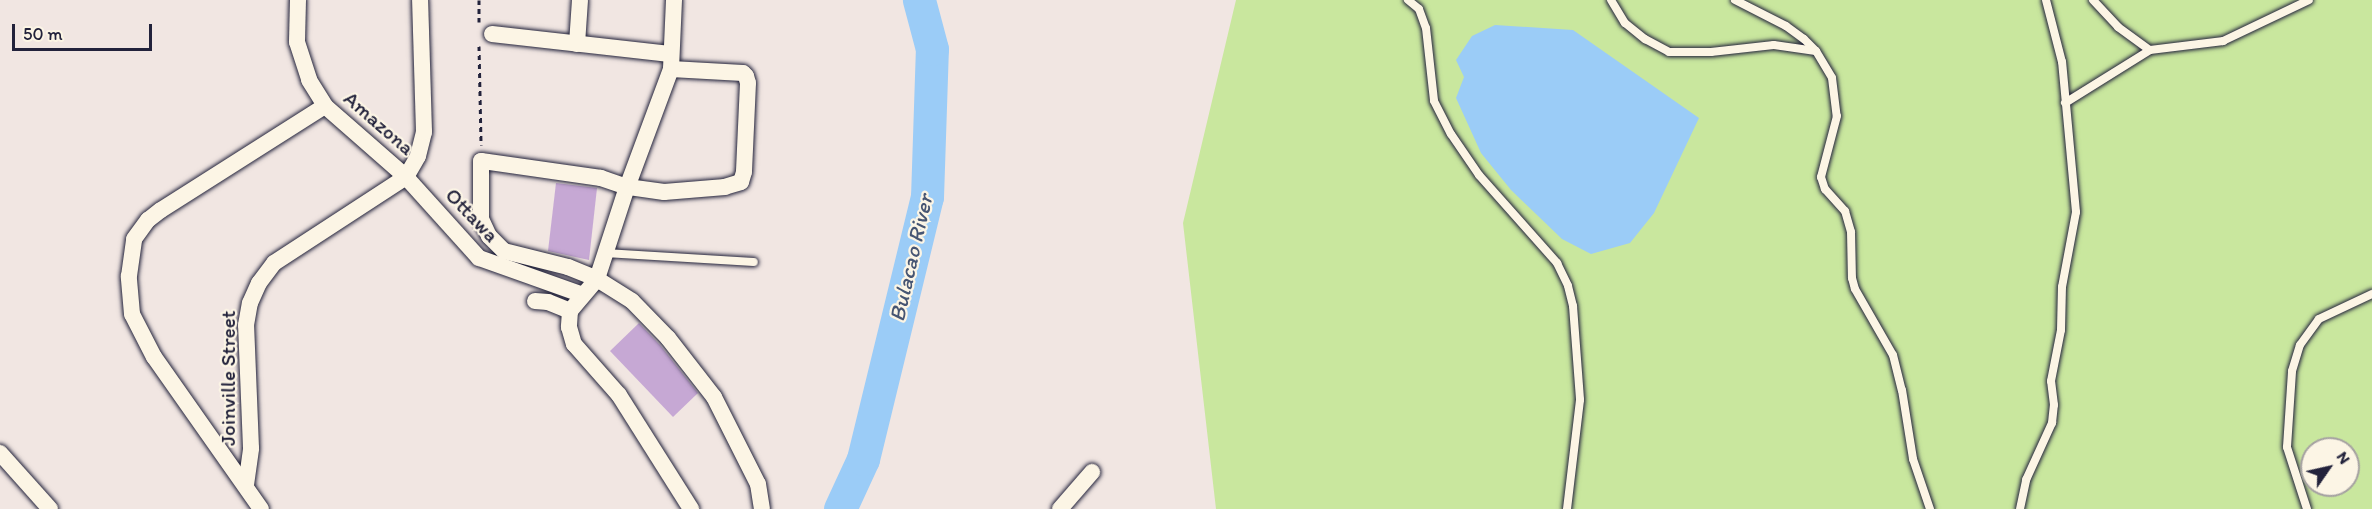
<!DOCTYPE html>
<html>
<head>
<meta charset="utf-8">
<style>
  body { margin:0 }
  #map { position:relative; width:2372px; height:509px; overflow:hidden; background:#f1e6e2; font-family:Itim,sans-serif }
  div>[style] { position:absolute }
  .green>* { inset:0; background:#c9e79e }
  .water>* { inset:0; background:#9bccf7 }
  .river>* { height:33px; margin:-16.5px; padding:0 16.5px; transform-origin:16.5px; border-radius:16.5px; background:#9bccf7 }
  .building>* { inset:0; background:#c6a8d4 }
  .path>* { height:3px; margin-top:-1.5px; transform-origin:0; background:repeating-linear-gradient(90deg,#22223b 0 4.5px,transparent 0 9px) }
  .roads { filter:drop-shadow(0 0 2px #22223b) drop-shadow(0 0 2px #22223b) }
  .service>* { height:8px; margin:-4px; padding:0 4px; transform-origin:4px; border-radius:4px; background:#fcf5e5 }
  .minor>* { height:16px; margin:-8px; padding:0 8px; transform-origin:8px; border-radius:8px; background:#fcf5e5 }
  span { translate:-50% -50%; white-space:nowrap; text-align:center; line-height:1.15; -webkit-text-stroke:4.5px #fcf5e5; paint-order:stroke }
  .street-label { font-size:21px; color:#22223b }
  .water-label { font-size:22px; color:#465573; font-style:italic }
  .north { position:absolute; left:2300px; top:437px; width:60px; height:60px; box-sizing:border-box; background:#fcf5e5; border:2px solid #a5a1a1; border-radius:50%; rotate:56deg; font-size:16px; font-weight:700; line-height:24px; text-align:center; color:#22223b }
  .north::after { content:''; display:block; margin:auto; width:21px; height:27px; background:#22223b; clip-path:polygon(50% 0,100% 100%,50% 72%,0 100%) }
  .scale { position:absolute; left:12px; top:24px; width:140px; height:27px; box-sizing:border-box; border:3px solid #22223b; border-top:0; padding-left:8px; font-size:18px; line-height:21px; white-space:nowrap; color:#22223b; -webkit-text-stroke:4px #fcf5e5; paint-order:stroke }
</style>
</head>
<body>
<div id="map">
  <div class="green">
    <i style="clip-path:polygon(evenodd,1236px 0,2372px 0,2372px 509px,1216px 509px,1183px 223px,1236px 0,2312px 449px,2348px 449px,2348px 485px,2312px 485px,2312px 449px)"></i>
  </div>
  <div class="water">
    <i style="clip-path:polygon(1495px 25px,1573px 30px,1699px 118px,1654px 213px,1630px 243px,1591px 254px,1562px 239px,1511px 190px,1481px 153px,1456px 98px,1464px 77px,1456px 60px,1472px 36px)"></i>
  </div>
  <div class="river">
    <i style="left:840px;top:509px;width:55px;rotate:-65.3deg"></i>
    <i style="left:863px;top:459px;width:270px;rotate:-76.3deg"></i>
    <i style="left:927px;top:197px;width:148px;rotate:-88.1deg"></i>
    <i style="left:932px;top:49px;width:51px;rotate:-104.9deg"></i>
  </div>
  <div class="building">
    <i style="clip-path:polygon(556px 183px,597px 188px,589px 260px,548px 251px)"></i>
    <i style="clip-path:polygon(639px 323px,660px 345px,698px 393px,673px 417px,610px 351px)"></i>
  </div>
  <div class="path">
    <i style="left:479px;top:0;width:22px;rotate:90deg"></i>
    <i style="left:479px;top:46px;width:99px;rotate:88.8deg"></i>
  </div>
  <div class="roads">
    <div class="service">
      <i style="left:1408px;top:0;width:14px;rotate:39deg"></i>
      <i style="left:1419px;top:9px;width:20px;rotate:70deg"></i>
      <i style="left:1426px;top:28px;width:73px;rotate:83.7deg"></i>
      <i style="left:1434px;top:101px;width:37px;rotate:63deg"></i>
      <i style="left:1451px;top:134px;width:50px;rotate:55.7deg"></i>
      <i style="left:1479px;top:175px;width:118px;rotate:48.4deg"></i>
      <i style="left:1557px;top:263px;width:25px;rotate:64deg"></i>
      <i style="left:1568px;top:286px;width:21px;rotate:76deg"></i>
      <i style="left:1573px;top:306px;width:94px;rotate:85.7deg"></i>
      <i style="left:1580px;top:400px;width:110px;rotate:96.8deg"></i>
      <i style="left:1611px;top:0;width:27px;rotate:59deg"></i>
      <i style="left:1625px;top:23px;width:26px;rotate:39deg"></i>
      <i style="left:1645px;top:39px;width:27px;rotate:28deg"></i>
      <i style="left:1669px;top:52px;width:42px"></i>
      <i style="left:1711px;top:52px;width:63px;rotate:-6.3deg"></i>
      <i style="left:1774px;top:45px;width:42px;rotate:8.1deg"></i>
      <i style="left:1735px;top:0;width:57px;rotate:27deg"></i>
      <i style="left:1786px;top:26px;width:22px;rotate:36deg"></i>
      <i style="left:1804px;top:39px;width:17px;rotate:45deg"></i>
      <i style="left:1816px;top:51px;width:31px;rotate:59deg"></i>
      <i style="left:1832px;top:78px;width:38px;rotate:83deg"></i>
      <i style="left:1837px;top:116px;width:63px;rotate:104.7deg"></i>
      <i style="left:1821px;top:177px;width:13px;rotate:72deg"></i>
      <i style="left:1825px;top:189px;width:30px;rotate:48deg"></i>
      <i style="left:1845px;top:211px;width:22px;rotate:74deg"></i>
      <i style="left:1851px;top:232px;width:46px;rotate:88.8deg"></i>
      <i style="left:1852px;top:278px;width:11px;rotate:75deg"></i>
      <i style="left:1855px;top:289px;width:76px;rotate:60.1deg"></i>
      <i style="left:1893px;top:355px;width:36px;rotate:76deg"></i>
      <i style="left:1902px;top:390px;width:70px;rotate:80.9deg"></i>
      <i style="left:1913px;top:459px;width:53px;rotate:71.2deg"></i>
      <i style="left:2093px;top:0;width:37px;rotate:47deg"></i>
      <i style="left:2118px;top:27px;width:39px;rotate:36deg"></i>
      <i style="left:2065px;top:103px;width:100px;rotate:-31.9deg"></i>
      <i style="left:2150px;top:50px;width:74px;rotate:-7deg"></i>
      <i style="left:2223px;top:41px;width:95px;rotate:-25.5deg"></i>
      <i style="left:605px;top:253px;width:149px;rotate:3.5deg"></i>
      <i style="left:2020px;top:509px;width:30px;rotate:-78deg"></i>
      <i style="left:2026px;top:480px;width:63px;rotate:-65.5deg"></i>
      <i style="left:2052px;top:423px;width:18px;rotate:-84deg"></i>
      <i style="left:2054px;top:405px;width:24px;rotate:-97deg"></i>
      <i style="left:2051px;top:381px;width:52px;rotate:-78.9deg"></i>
      <i style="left:2061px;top:330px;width:43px;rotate:-88.7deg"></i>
      <i style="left:2062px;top:287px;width:76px;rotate:-79.4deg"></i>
      <i style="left:2076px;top:212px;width:151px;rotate:-95.3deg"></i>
      <i style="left:2062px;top:62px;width:64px;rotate:-104.5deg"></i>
      <i style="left:2307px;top:509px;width:65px;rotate:-107.9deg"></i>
      <i style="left:2287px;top:447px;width:76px;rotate:-86.2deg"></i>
      <i style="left:2292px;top:371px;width:27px;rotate:-73deg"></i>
      <i style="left:2300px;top:345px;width:32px;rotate:-54deg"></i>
      <i style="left:2319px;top:319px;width:59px;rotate:-25.3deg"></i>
    </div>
    <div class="minor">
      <i style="left:298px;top:0;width:42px;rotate:91.4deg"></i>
      <i style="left:297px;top:42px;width:40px;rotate:72deg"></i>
      <i style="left:309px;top:80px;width:31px;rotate:58deg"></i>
      <i style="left:325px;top:106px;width:108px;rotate:41.2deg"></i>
      <i style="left:406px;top:177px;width:109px;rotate:48deg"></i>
      <i style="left:479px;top:258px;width:110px;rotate:19.6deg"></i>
      <i style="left:674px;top:0;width:69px;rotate:92.5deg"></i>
      <i style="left:671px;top:69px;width:126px;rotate:110.4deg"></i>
      <i style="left:627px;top:187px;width:97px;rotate:108.1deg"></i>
      <i style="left:597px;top:279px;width:42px;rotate:130.2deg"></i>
      <i style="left:570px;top:311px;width:16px;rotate:94deg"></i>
      <i style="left:569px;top:327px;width:18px;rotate:74deg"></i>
      <i style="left:574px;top:344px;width:68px;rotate:48.6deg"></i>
      <i style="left:619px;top:395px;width:135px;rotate:57.7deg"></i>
      <i style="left:492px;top:34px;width:179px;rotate:6.4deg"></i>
      <i style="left:577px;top:44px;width:44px;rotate:-86.1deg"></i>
      <i style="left:671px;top:69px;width:72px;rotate:3.2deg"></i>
      <i style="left:743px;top:73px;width:4px;rotate:45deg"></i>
      <i style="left:746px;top:76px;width:7px;rotate:74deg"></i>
      <i style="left:748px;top:83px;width:89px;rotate:92.6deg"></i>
      <i style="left:744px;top:172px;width:10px;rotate:107deg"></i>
      <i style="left:741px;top:182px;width:17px;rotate:163deg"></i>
      <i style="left:725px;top:187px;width:61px;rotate:175.3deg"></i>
      <i style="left:664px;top:192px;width:37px;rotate:-172deg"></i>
      <i style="left:627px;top:187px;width:28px;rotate:-161deg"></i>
      <i style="left:601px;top:178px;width:121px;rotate:-171.9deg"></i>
      <i style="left:481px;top:161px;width:58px;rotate:90deg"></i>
      <i style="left:481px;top:219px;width:19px;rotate:65deg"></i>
      <i style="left:489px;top:236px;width:21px;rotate:45deg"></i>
      <i style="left:504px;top:251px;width:66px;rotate:14deg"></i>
      <i style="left:568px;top:267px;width:31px;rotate:22deg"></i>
      <i style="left:597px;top:279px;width:41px;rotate:32.2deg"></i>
      <i style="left:632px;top:301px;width:52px;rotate:45.8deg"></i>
      <i style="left:668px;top:338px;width:75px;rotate:52.1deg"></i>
      <i style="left:714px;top:397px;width:97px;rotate:63.2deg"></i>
      <i style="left:758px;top:484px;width:25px;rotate:81deg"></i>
      <i style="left:535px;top:301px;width:13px;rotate:4deg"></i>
      <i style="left:548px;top:302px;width:24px;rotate:22deg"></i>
      <i style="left:0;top:453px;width:75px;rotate:48.2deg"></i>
      <i style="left:246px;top:485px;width:37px;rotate:-82deg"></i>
      <i style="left:251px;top:448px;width:123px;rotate:-92.3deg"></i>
      <i style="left:246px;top:325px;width:22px;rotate:-80deg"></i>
      <i style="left:250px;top:303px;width:22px;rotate:-66deg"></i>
      <i style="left:259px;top:283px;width:25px;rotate:-53deg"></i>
      <i style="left:274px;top:263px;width:158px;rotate:-33.1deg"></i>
      <i style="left:406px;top:177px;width:24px;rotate:-60deg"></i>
      <i style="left:418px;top:156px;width:25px;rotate:-76deg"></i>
      <i style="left:424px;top:132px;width:132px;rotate:-91.7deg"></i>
      <i style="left:261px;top:509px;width:186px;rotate:-125.1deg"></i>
      <i style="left:154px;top:357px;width:48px;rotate:-117.1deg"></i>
      <i style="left:132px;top:314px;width:38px;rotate:-95deg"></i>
      <i style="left:129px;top:276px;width:37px;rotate:-82deg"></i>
      <i style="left:134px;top:239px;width:24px;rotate:-54deg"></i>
      <i style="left:148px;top:220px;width:16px;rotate:-38deg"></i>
      <i style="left:161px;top:210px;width:194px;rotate:-32.4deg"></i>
      <i style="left:1060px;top:509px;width:49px;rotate:-49.1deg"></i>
    </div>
  </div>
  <div class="street-label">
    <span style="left:379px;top:123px;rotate:41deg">Amazona</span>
    <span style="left:472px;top:215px;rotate:46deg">Ottawa</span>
    <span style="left:228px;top:378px;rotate:-90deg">Joinville Street</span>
  </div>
  <div class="water-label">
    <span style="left:911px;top:258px;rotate:-77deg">Bulacao River</span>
  </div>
  <div class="north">N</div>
  <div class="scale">50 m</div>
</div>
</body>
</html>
